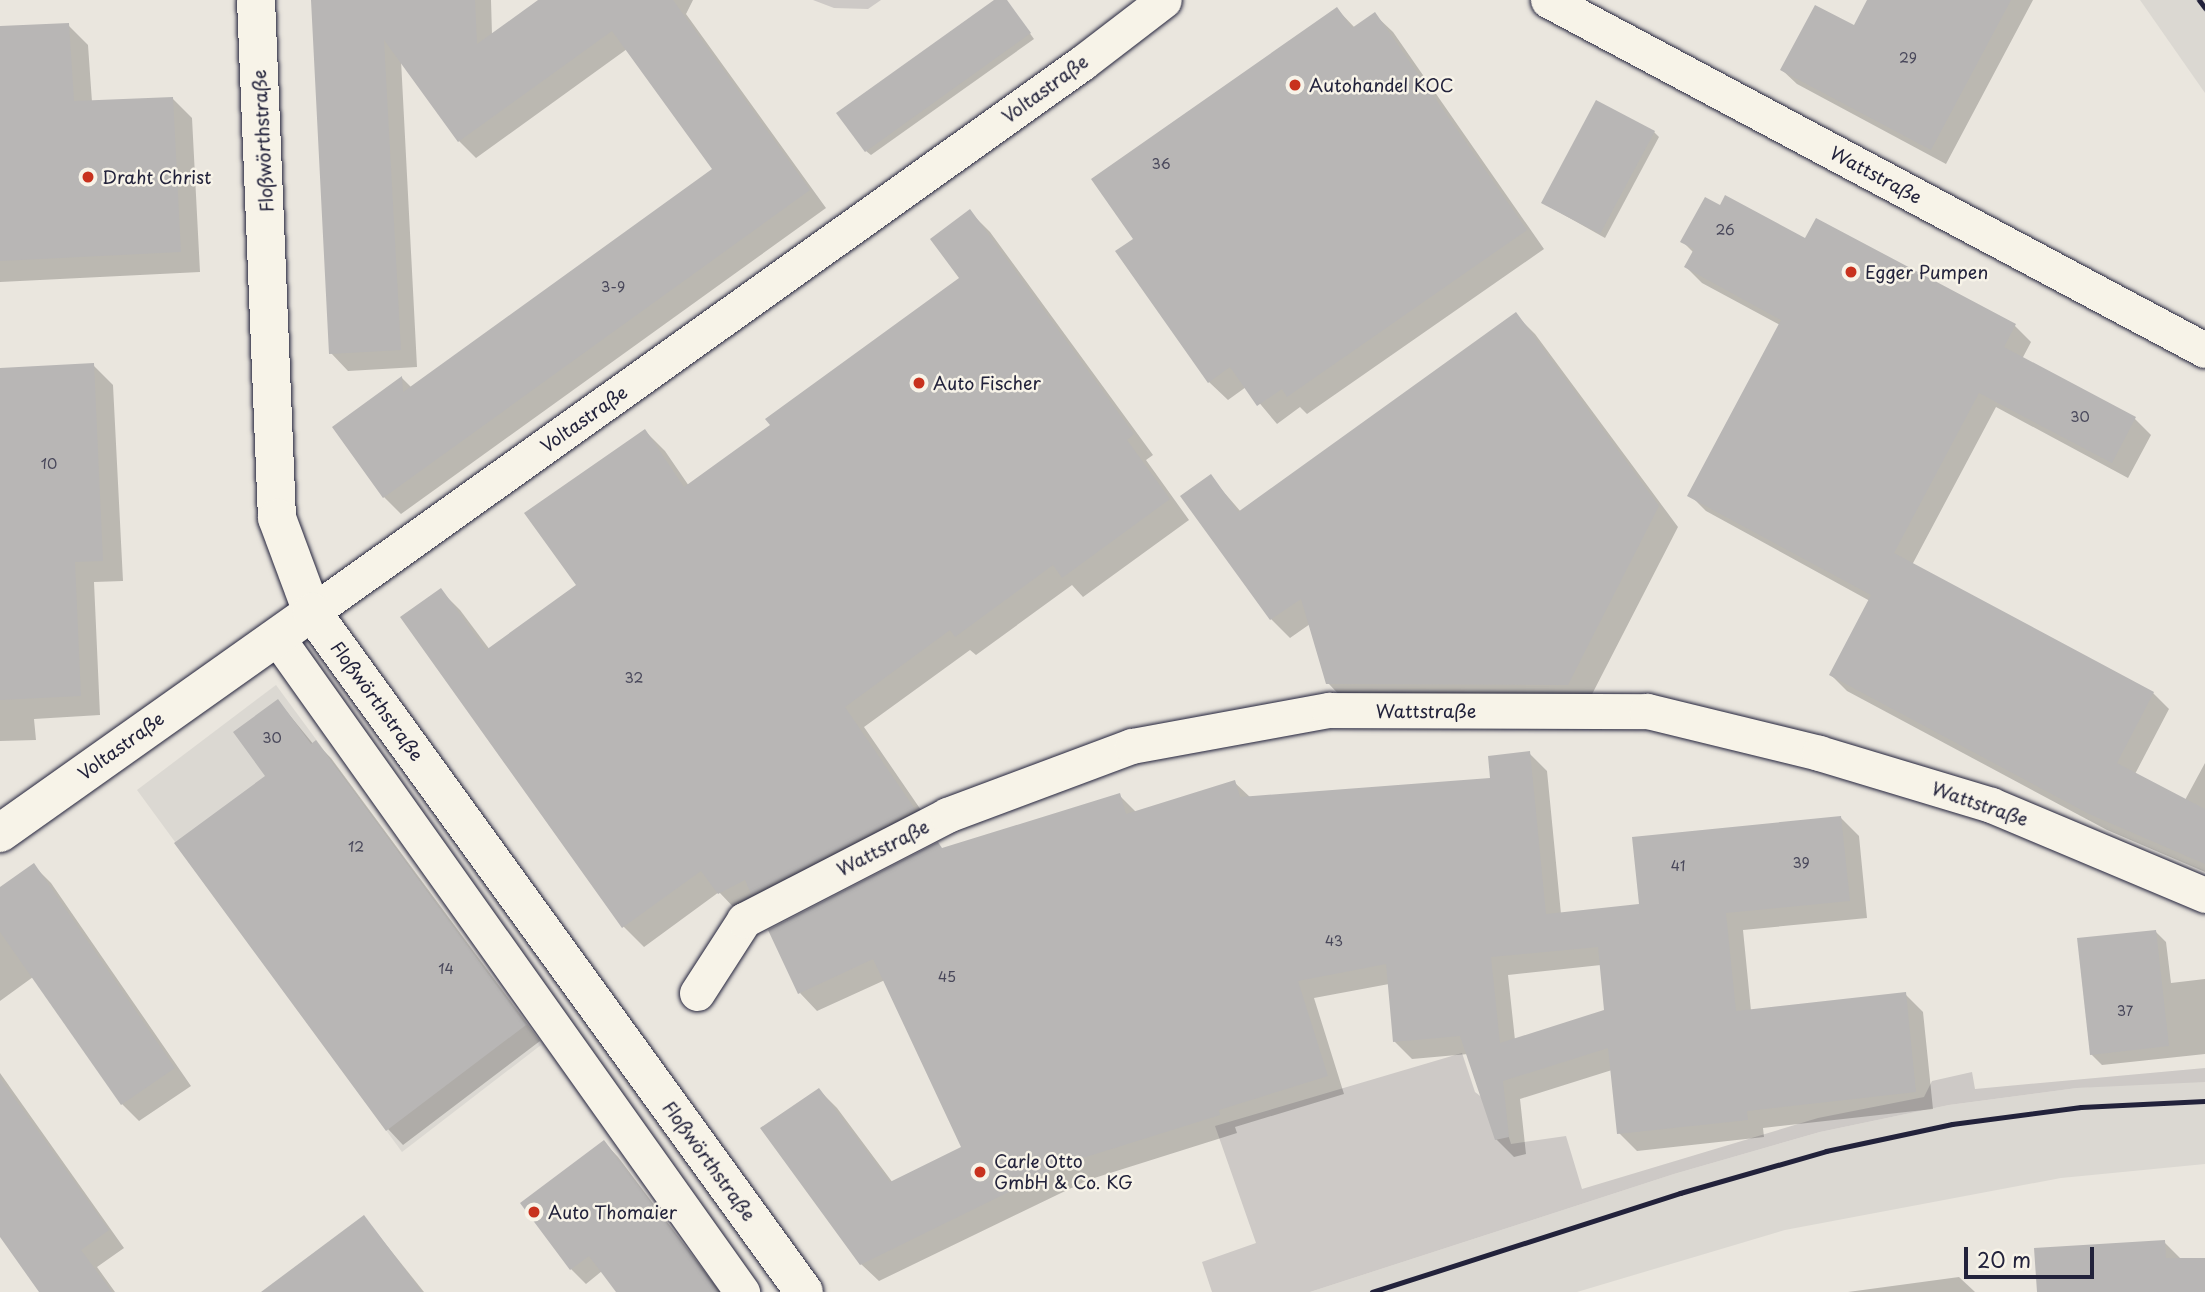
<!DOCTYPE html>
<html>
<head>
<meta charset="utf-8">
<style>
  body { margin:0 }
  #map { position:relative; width:2205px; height:1292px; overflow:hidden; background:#eae6de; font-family:"Playpen Sans",sans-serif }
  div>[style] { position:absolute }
  .built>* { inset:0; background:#dbd8d2 }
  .green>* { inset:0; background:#cdc9c6 }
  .shadow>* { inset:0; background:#0003 }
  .building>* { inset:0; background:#b8b6b5 }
  .roads { filter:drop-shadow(0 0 2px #22223b) drop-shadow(0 0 2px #22223b) }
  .minor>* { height:35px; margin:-17.5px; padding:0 17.5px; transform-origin:17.5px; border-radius:17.5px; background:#f7f3e8 }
  .tertiary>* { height:38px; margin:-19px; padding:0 19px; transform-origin:19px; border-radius:19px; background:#f7f3e8 }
  .secondary>* { height:38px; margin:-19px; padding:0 19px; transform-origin:19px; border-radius:19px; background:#f7f3e8 }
  .rail>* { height:5px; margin:-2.5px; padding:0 2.5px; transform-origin:2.5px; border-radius:2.5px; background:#22223b }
  .dots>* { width:19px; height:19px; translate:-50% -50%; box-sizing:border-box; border:4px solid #f7f3e8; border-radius:50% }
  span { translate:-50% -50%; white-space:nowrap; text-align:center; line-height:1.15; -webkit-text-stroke:5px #f7f3e8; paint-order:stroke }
  .number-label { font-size:14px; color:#48475a }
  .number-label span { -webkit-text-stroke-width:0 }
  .poi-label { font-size:18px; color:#22223b }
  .left { translate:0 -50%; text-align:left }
  .street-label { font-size:18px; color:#22223b }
  .scale { position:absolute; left:1964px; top:1247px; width:130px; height:32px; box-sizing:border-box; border:4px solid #22223b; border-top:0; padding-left:9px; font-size:21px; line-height:24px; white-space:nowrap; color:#22223b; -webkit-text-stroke:5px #f7f3e8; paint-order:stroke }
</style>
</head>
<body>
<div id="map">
  <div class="built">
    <i style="clip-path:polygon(2140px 0,2205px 0,2205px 93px)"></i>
    <i style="clip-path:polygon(276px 685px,541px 1045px,402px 1152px,137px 790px)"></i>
    <i style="clip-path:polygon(2156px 1082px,2205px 1082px,2205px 1164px,2061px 1178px,1785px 1230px,1577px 1292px,1310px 1292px,1674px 1174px,1820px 1132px,1949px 1105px,2077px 1088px)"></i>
  </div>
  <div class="green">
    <i style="clip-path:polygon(813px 0,881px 0,868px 9px,834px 8px)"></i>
    <i style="clip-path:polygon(1462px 1053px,1475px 1092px,1501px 1112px,1511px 1144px,1566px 1136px,1582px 1189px,1818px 1118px,1924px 1097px,1932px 1081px,1972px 1072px,1975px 1089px,2205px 1068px,2205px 1082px,2077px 1088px,1949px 1105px,1820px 1132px,1674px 1174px,1310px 1292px,1212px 1292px,1202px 1262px,1256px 1243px,1215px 1126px)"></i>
  </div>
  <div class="shadow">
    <i style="clip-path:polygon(312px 0,491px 0,492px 35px,543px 0,693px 0,686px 14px,826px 208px,401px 514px,384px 497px,334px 427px,402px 378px,412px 388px,715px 170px,627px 49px,476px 158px,459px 141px,401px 60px,417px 367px,348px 371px,331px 353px)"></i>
    <i style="clip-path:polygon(998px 0,1006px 0,1034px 39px,871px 155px,866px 151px)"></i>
    <i style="clip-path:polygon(1869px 0,2033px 0,1946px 164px,1797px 84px,1782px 70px,1854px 28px)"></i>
    <i style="clip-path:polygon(1337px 9px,1355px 28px,1374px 14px,1393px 32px,1544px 249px,1307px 414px,1300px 407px,1277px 424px,1246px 387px,1228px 400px,1209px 382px,1135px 239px)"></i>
    <i style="clip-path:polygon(68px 25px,88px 45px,92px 102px,172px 98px,192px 118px,200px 272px,0 282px,0 28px)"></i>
    <i style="clip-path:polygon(1654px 132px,1659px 137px,1605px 238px,1543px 203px)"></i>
    <i style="clip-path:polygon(970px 212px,990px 232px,1153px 455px,1146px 460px,1189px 520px,1083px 597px,1072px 585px,976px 655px,970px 650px,864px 727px,934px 829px,739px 913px,719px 892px,644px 947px,624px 927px,440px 590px,460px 610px,490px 650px,578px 585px,645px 431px,665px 451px,689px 486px,772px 426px,961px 278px)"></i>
    <i style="clip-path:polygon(1806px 241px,2015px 326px,2031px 342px,2022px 359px,2135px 419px,2151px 435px,2128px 478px,1996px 407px,1912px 565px,2153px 693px,2169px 709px,2135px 774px,2185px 800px,2205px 763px,2205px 872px,2107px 830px,1847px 691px,1831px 675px,1870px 601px,1706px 511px,1690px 495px,1780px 325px,1702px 283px,1686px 267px,1694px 253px,1683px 242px)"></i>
    <i style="clip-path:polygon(1516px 315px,1535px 334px,1678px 527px,1587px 704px,1347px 703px,1328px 683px,1310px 624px,1290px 638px,1271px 619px,1210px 476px,1241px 512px)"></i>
    <i style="clip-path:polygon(93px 365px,113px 385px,123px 581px,94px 582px,100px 715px,34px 719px,36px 740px,0 741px,0 369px)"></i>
    <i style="clip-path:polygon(278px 701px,314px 745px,316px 743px,331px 758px,540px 1041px,403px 1145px,388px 1129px,267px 777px)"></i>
    <i style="clip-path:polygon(evenodd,1529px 753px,1547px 771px,1561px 914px,1641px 905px,1841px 818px,1859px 836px,1867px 918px,1743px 930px,1751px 1011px,1905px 994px,1923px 1012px,1933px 1109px,1763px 1128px,1764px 1137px,1637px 1151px,1619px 1133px,1612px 1070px,1520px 1099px,1526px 1154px,1514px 1157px,1496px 1139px,1468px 1054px,1412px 1059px,1395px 1042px,1389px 984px,1314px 998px,1344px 1094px,1235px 1127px,1237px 1133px,1088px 1180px,879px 1281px,861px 1264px,819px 1090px,837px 1108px,893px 1183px,963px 1148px,885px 980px,817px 1011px,800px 993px,943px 849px,1119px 795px,1136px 812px,1234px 782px,1251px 798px,1492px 780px,1529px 753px,1601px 965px,1606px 1011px,1515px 1040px,1508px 975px,1601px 965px)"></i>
    <i style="clip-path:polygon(34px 866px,51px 883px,191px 1086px,139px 1121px,122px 1104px,33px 977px,0 1001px,0 890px)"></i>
    <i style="clip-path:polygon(2156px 932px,2166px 942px,2171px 983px,2205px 979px,2205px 1054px,2102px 1065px,2091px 1054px)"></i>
    <i style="clip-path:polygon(0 1073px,124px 1248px,97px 1267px,115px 1292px,41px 1292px,0 1234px)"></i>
    <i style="clip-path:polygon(604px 1142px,618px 1157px,720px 1292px,618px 1292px,602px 1271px,586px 1284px,571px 1269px,522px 1204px)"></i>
    <i style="clip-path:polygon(364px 1217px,424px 1292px,292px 1292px)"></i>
    <i style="clip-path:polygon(2164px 1242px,2182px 1260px,2205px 1260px,2205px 1292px,2039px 1292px)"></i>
    <i style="clip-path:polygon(1959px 1277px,1975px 1292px,1848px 1292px)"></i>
  </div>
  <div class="building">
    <i style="clip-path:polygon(311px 0,475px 0,477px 44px,538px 0,673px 0,810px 190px,383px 498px,332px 427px,402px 376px,403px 392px,712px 169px,612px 31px,458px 142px,384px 40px,401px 350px,329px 354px)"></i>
    <i style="clip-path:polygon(994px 0,1007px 0,1031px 33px,865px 152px,836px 113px)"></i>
    <i style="clip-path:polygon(1867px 0,2011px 0,1931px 150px,1780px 70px,1815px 5px,1854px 25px)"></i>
    <i style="clip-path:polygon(1337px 7px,1352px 28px,1375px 12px,1527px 230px,1287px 397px,1282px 389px,1257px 406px,1230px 367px,1208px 383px,1115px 251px,1133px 239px,1091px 179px)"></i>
    <i style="clip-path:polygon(69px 23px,74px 101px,173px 97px,181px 252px,0 261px,0 26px)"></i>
    <i style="clip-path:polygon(1596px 100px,1655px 131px,1600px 234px,1541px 203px)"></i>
    <i style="clip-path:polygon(1725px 195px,1805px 238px,1816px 218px,2016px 324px,2004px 347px,2136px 417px,2112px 463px,1979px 393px,1894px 553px,2154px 692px,2117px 763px,2205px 809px,2205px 864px,2089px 814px,1829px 675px,1871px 595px,1687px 496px,1781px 320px,1684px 267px,1694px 249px,1680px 242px,1705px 197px,1720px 205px)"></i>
    <i style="clip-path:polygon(970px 209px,1134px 434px,1127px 440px,1170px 499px,1062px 578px,1053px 565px,955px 637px,950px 630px,845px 707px,915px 809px,751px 894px,745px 880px,718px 894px,701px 871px,622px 928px,400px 617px,441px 588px,486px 650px,576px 585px,524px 513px,645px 429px,684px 487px,770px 425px,765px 419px,959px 278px,930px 239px)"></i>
    <i style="clip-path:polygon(1516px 312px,1659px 506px,1568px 685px,1326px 684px,1301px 599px,1270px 620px,1180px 496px,1211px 474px,1238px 512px)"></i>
    <i style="clip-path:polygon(94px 363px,103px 561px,75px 562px,81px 696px,0 700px,0 368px)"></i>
    <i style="clip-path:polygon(278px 699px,311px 744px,316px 740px,526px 1025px,386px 1131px,174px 843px,265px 776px,233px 732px)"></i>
    <i style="clip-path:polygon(evenodd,1530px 751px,1546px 914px,1639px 904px,1632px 837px,1841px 816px,1850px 901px,1726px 913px,1736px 1011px,1906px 992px,1916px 1092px,1747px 1111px,1748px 1120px,1617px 1134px,1608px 1048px,1503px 1081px,1509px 1137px,1495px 1140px,1460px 1036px,1393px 1042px,1386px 964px,1298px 981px,1328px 1076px,1219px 1110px,1220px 1115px,1070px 1162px,860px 1265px,760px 1128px,819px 1088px,890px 1182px,961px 1147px,873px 959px,798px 994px,768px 930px,938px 842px,942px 848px,1120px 793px,1126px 814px,1235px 780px,1240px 797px,1490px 778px,1488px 756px,1530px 751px,1598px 947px,1604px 1010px,1500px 1043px,1491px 957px,1598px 947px)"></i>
    <i style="clip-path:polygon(34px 863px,175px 1068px,121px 1105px,0 932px,0 887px)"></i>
    <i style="clip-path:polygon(2156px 930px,2169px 1046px,2090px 1055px,2077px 938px)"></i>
    <i style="clip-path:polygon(0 1078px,109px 1230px,81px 1250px,112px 1292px,39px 1292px,0 1237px)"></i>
    <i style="clip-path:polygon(604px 1140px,695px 1261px,717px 1292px,616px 1292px,589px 1256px,570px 1270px,520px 1203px)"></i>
    <i style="clip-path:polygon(364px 1215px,422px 1292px,261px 1292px)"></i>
    <i style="clip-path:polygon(2165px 1240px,2166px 1258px,2205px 1258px,2205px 1292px,2037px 1292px,2034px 1248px)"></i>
  </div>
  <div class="roads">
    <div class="minor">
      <i style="left:1548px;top:0;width:744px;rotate:28.05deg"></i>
      <i style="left:312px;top:612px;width:946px;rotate:-35.49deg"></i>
      <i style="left:1082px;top:63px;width:103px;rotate:-37.5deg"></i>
      <i style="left:276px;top:636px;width:805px;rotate:54.61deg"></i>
      <i style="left:697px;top:993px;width:87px;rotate:-57.2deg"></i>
      <i style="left:744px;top:920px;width:229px;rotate:-27.3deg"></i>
      <i style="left:947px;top:815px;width:197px;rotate:-20.5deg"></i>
      <i style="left:1132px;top:746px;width:200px;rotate:-10.4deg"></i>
      <i style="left:1329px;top:710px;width:318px;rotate:0.2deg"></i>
      <i style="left:1647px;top:711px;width:177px;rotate:13.7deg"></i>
      <i style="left:1819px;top:753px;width:180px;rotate:16.8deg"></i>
      <i style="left:1991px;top:805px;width:232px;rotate:22.8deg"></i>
    </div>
    <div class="tertiary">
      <i style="left:256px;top:0;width:518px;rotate:87.68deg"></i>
      <i style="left:277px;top:518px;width:100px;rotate:69.6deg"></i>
    </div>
    <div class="secondary">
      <i style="left:0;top:833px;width:382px;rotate:-35.3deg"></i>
      <i style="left:312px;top:612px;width:839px;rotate:54.11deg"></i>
    </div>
  </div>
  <div class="rail">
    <i style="left:2199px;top:0;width:10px;rotate:53deg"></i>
    <i style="left:1372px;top:1292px;width:324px;rotate:-17.8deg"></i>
    <i style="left:1680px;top:1193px;width:152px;rotate:-16deg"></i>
    <i style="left:1826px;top:1151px;width:129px;rotate:-12.1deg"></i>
    <i style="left:1952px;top:1124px;width:130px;rotate:-7.5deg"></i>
    <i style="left:2081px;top:1107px;width:124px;rotate:-2.8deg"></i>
  </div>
  <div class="dots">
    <i style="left:1295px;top:85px;background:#c8321e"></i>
    <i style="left:88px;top:177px;background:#c8321e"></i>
    <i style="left:1851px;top:272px;background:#c8321e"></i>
    <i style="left:919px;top:383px;background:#c8321e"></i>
    <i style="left:980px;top:1172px;background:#c8321e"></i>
    <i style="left:534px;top:1212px;background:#c8321e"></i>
  </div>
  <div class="number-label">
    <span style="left:1908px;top:58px">29</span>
    <span style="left:1161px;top:164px">36</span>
    <span style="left:1725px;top:230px">26</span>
    <span style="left:613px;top:287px">3-9</span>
    <span style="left:2080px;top:417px">30</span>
    <span style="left:49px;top:464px">10</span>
    <span style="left:634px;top:678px">32</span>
    <span style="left:272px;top:738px">30</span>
    <span style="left:356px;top:847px">12</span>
    <span style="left:1801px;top:863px">39</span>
    <span style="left:1678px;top:866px">41</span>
    <span style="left:1334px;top:941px">43</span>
    <span style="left:446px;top:969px">14</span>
    <span style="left:947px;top:977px">45</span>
    <span style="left:2125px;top:1011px">37</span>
  </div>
  <div class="poi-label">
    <span class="left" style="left:1309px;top:85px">Autohandel KOC</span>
    <span class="left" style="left:102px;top:177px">Draht Christ</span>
    <span class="left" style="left:1865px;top:272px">Egger Pumpen</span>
    <span class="left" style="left:933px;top:383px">Auto Fischer</span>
    <span class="left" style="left:994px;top:1172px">Carle Otto<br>GmbH &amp; Co. KG</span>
    <span class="left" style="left:548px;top:1212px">Auto Thomaier</span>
  </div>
  <div class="street-label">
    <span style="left:1045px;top:89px;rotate:-36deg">Voltastraße</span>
    <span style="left:263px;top:141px;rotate:-93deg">Floßwörthstraße</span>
    <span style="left:1876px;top:175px;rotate:28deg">Wattstraße</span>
    <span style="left:584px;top:419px;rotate:-35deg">Voltastraße</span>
    <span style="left:377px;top:701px;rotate:54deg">Floßwörthstraße</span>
    <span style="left:1426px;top:711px">Wattstraße</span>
    <span style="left:121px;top:746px;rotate:-36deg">Voltastraße</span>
    <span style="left:1980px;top:804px;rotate:19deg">Wattstraße</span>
    <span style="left:883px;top:848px;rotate:-27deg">Wattstraße</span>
    <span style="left:709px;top:1161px;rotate:54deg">Floßwörthstraße</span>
  </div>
  <div class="scale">20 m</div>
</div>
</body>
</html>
